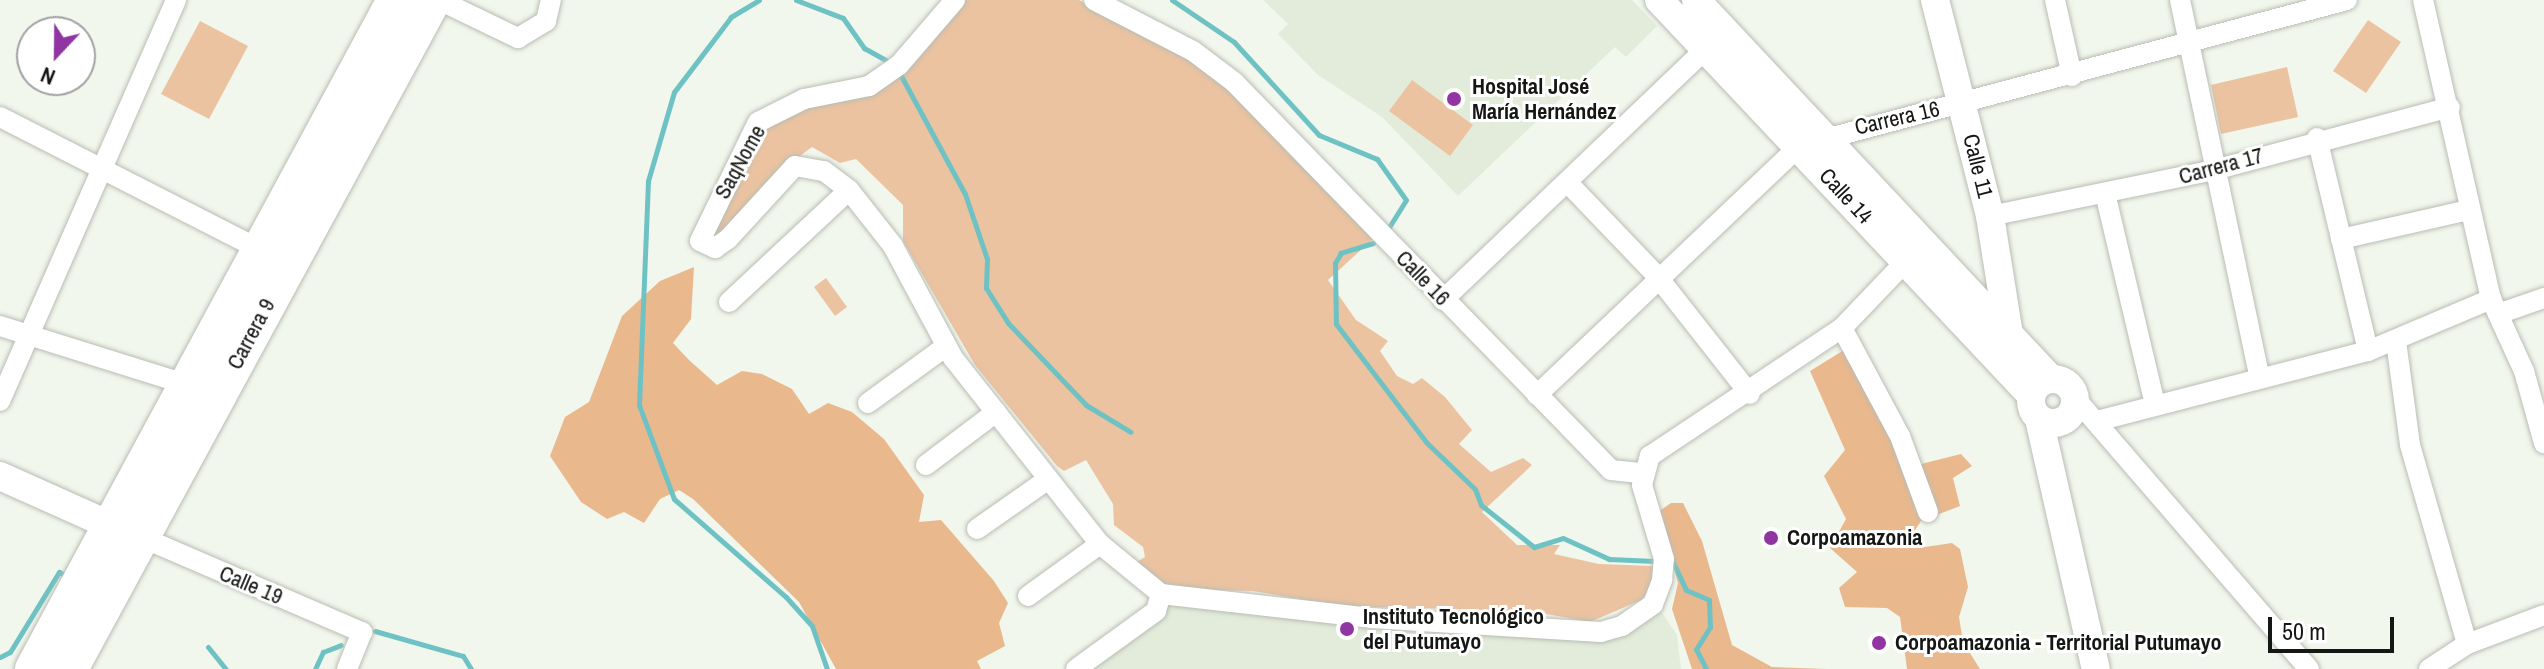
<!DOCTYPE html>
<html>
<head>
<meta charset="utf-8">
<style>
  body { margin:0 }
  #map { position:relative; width:2544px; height:669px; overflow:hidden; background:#f2f7ed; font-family:"Archivo Narrow",sans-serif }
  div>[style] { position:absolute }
  .built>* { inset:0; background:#e3ecdb }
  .green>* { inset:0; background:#ebc3a1 }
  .forest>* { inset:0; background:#eab88d }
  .stream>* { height:5px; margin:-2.5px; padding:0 2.5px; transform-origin:2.5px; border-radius:2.5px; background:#6fc2c4 }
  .roads { filter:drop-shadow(0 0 2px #b8bdb4) drop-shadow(0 0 2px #b8bdb4) }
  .street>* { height:20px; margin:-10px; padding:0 10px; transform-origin:10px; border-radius:10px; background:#fff }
  .secondary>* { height:28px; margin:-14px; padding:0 14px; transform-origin:14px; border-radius:14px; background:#fff }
  .secondary>.ring { margin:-14px; padding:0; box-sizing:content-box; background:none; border:28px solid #fff; border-radius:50% }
  .highway>* { height:36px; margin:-18px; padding:0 18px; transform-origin:18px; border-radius:18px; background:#fff }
  .dots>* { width:22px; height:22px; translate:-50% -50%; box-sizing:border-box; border:4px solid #fff; border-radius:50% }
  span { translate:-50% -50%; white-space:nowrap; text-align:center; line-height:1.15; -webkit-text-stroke:6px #fff; paint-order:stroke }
  .poi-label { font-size:22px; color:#151714; font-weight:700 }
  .left { translate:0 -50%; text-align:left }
  .street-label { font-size:22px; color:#151714 }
  .north { position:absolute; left:16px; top:16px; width:80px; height:80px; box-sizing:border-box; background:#fff; border:2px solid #a1a2a1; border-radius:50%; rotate:202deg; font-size:22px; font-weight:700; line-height:32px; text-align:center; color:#151714 }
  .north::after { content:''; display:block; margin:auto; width:28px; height:36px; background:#9035a1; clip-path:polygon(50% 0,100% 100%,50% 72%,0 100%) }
  .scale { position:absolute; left:2268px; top:617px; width:126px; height:36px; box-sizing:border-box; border:4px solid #151714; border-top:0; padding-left:10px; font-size:24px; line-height:28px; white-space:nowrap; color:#151714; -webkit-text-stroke:6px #fff; paint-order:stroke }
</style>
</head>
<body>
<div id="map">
  <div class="built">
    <i style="clip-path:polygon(1263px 0,1632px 0,1657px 26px,1626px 57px,1615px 47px,1458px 196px,1382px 117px,1318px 75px,1278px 34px,1288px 24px)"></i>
    <i style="clip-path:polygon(1160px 603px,1601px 632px,1658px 607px,1677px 635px,1681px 669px,1076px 669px)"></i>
  </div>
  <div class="green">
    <i style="clip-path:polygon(962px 0,1079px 0,1212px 73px,1373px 239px,1328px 280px,1356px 320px,1388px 341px,1380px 351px,1397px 376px,1413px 384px,1422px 378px,1445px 397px,1472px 430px,1459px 444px,1491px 472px,1523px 458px,1532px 465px,1482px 512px,1517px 545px,1560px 545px,1554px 554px,1599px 564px,1653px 566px,1654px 585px,1641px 600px,1590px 622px,1530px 611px,1341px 606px,1253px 591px,1167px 589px,1135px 563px,1145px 557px,1143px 547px,1114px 525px,1113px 504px,1086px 460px,1064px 471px,1057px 466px,975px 365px,903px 241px,903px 205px,856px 159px,840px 163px,812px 147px,770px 178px,720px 242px,707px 234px,773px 119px,875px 88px)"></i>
    <i style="clip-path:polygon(2368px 20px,2401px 42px,2366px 93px,2333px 71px)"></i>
    <i style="clip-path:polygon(200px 21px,248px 46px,209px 119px,161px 94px)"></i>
    <i style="clip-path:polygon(2287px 67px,2298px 117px,2221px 134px,2211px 85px)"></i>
    <i style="clip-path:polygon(1412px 80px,1473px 125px,1450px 156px,1389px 111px)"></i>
    <i style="clip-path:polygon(826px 278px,847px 307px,835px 316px,814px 287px)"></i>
  </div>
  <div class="forest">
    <i style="clip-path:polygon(694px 267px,691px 319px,673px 343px,689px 360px,717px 385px,742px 371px,762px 374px,792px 389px,809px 414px,828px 403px,852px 412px,884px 439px,924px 495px,919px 522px,941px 520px,994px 581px,1008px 603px,999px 623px,1005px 646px,977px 661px,981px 669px,836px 669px,799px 602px,693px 499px,679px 490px,660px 499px,644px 523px,624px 512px,607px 519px,581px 502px,550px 456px,565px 417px,589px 402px,622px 316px,660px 281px)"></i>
    <i style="clip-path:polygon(1844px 350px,1909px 467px,1961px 454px,1972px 466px,1953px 478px,1960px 506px,1921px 521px,1910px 538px,1918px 548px,1952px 543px,1960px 549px,1968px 587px,1959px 617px,1963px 642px,1980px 669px,1907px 669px,1900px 617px,1887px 608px,1845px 607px,1839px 588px,1857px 572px,1830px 548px,1846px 519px,1824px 476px,1845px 450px,1810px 371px)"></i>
    <i style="clip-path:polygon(1671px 503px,1683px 503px,1702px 541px,1732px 645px,1772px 667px,1827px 669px,1692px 669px,1672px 609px,1678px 583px,1658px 512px)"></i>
  </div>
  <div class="stream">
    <i style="left:759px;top:0;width:33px;rotate:149deg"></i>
    <i style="left:731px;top:17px;width:94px;rotate:127.2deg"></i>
    <i style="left:674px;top:92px;width:93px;rotate:106.3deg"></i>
    <i style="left:648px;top:181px;width:224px;rotate:92.3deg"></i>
    <i style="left:639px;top:405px;width:100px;rotate:69.6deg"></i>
    <i style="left:674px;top:499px;width:149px;rotate:41.2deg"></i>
    <i style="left:786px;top:597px;width:39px;rotate:48deg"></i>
    <i style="left:812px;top:626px;width:46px;rotate:70.8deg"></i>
    <i style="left:796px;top:0;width:50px;rotate:21deg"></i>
    <i style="left:843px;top:18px;width:37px;rotate:55deg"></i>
    <i style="left:864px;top:48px;width:33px;rotate:29deg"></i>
    <i style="left:1172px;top:0;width:75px;rotate:34.1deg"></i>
    <i style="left:1234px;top:42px;width:126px;rotate:47.6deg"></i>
    <i style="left:1319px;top:135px;width:63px;rotate:22.5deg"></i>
    <i style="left:1377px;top:159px;width:50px;rotate:54.7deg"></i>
    <i style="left:1406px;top:200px;width:31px;rotate:122deg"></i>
    <i style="left:899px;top:72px;width:139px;rotate:61.6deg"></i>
    <i style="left:965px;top:194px;width:69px;rotate:71.3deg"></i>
    <i style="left:987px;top:259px;width:29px;rotate:92deg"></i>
    <i style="left:986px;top:288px;width:41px;rotate:57.8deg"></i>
    <i style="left:1008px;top:323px;width:113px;rotate:46.4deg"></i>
    <i style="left:1086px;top:405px;width:52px;rotate:31deg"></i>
    <i style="left:1373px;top:243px;width:34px;rotate:163deg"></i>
    <i style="left:1341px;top:253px;width:12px;rotate:121deg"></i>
    <i style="left:1335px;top:263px;width:61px;rotate:89.1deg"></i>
    <i style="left:1336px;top:324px;width:150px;rotate:52.6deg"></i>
    <i style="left:1427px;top:443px;width:66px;rotate:43.8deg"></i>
    <i style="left:1475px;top:489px;width:17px;rotate:69deg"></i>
    <i style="left:1481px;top:505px;width:68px;rotate:38.4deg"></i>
    <i style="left:1534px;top:547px;width:30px;rotate:-17deg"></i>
    <i style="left:1563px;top:538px;width:51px;rotate:24.5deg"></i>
    <i style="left:1609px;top:559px;width:46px;rotate:2.5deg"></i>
    <i style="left:1672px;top:560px;width:33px;rotate:65deg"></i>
    <i style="left:1686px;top:590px;width:25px;rotate:23deg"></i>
    <i style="left:1709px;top:600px;width:27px;rotate:88deg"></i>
    <i style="left:1710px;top:627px;width:26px;rotate:122deg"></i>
    <i style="left:1696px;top:649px;width:22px;rotate:63deg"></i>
    <i style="left:375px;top:631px;width:91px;rotate:15.9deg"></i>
    <i style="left:463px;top:656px;width:15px;rotate:58deg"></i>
    <i style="left:208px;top:647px;width:28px;rotate:51deg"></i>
    <i style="left:0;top:657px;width:11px;rotate:-27deg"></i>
    <i style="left:10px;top:652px;width:94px;rotate:-58.5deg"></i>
    <i style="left:59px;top:572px;width:7px;rotate:27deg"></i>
    <i style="left:315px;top:669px;width:19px;rotate:-65deg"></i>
    <i style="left:323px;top:652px;width:19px;rotate:-21deg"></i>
  </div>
  <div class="roads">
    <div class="street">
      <i style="left:439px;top:0;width:88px;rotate:25.7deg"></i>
      <i style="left:518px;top:38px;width:33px;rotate:-31deg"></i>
      <i style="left:546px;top:21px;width:22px;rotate:-77deg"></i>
      <i style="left:955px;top:0;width:86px;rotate:130.7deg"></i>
      <i style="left:899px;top:65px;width:37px;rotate:145deg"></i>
      <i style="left:869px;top:86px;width:66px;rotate:168.7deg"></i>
      <i style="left:804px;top:99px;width:51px;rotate:153.4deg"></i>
      <i style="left:758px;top:122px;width:132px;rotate:116deg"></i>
      <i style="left:700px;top:241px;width:17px;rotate:25deg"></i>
      <i style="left:715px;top:248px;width:16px;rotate:-35deg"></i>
      <i style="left:728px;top:239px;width:99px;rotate:-47.5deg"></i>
      <i style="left:795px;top:166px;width:29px;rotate:10deg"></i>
      <i style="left:824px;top:171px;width:31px;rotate:37deg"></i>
      <i style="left:849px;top:190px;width:71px;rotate:51.8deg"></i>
      <i style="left:893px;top:246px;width:127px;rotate:61.8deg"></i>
      <i style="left:953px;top:358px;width:237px;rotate:51.7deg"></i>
      <i style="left:1100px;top:544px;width:79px;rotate:39.3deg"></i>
      <i style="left:1161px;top:594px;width:211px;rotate:6.5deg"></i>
      <i style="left:1371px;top:618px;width:230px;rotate:3.5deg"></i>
      <i style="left:1601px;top:632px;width:22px;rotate:-16deg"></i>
      <i style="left:1622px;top:626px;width:38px;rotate:-35deg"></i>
      <i style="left:1653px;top:604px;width:26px;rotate:-69deg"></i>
      <i style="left:1662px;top:580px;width:21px;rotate:-85deg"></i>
      <i style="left:1664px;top:559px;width:77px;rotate:-106.6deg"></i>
      <i style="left:1642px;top:485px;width:30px;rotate:-75deg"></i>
      <i style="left:1650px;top:456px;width:231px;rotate:-33.7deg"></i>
      <i style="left:1842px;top:328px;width:93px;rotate:-46.3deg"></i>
      <i style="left:1094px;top:0;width:111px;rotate:27.3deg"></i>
      <i style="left:1193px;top:51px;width:51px;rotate:37.1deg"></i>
      <i style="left:1234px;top:82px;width:541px;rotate:45.82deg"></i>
      <i style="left:1611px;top:470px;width:31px;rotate:6deg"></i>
      <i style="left:2055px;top:0;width:78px;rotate:77.4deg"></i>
      <i style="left:2180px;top:0;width:386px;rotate:78.1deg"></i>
      <i style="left:2423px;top:0;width:307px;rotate:77.2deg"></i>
      <i style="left:2491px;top:299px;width:79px;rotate:65.4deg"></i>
      <i style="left:2524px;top:371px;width:75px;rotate:74.5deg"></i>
      <i style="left:0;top:117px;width:293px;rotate:27deg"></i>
      <i style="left:2317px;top:138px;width:219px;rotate:76.5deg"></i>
      <i style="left:1567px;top:182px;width:130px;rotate:46.2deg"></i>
      <i style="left:1657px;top:276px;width:150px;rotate:51.8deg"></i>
      <i style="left:2105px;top:193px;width:217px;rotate:76.7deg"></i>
      <i style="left:1990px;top:216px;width:229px;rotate:-11.6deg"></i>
      <i style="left:2214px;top:170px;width:244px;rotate:-14.9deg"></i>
      <i style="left:2341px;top:239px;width:131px;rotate:-12.8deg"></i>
      <i style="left:1443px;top:300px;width:364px;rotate:-43.7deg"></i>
      <i style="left:729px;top:302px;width:164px;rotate:-43deg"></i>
      <i style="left:2498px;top:314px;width:49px;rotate:-19.2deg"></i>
      <i style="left:0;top:326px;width:204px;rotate:17.4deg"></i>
      <i style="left:1842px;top:328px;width:123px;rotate:61.8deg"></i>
      <i style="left:1900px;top:436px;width:81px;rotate:69.8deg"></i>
      <i style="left:2396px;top:341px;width:105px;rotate:82.3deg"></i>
      <i style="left:2410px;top:445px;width:207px;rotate:74deg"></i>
      <i style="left:1537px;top:395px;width:361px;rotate:-43.5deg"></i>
      <i style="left:1799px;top:146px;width:567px;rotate:-14.92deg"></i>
      <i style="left:2075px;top:398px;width:358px;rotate:49.2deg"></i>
      <i style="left:0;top:401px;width:438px;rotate:-66.3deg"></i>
      <i style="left:868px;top:403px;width:95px;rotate:-36deg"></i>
      <i style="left:2101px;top:420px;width:276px;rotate:-14.5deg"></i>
      <i style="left:2368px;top:351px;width:134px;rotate:-22.9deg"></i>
      <i style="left:926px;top:465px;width:88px;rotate:-37.1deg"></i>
      <i style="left:977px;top:529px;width:85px;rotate:-35deg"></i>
      <i style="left:141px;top:537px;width:241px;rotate:23.3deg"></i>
      <i style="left:362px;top:632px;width:40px;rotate:112deg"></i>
      <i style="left:1028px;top:596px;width:89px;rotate:-35.8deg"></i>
      <i style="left:1076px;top:669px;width:99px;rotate:-35.9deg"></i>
      <i style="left:1156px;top:611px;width:18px;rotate:-74deg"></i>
      <i style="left:2429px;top:669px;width:45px;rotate:-33.3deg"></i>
      <i style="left:2467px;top:644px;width:82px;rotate:-20.6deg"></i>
    </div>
    <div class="secondary">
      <i style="left:1659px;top:0;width:543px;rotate:46.72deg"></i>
      <i style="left:1696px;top:0;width:518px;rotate:46.88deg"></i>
      <i style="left:1935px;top:0;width:223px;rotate:75.7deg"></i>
      <i style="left:1990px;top:216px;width:120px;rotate:80.9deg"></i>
      <i class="ring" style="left:2031px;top:379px;width:16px;height:16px"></i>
      <i style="left:2039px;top:419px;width:256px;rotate:77.2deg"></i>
      <i style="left:0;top:476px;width:123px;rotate:24.1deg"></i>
    </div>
    <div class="highway">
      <i style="left:33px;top:669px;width:761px;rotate:-61.58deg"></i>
      <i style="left:70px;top:669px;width:761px;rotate:-61.52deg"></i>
    </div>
  </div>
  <div class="dots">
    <i style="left:1454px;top:99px;background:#9035a1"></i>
    <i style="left:1771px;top:538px;background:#9035a1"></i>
    <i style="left:1347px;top:629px;background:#9035a1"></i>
    <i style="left:1879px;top:643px;background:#9035a1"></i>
  </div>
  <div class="poi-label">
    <span class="left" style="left:1472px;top:99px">Hospital José<br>María Hernández</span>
    <span class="left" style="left:1787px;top:538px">Corpoamazonia</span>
    <span class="left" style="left:1363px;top:629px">Instituto Tecnológico<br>del Putumayo</span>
    <span class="left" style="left:1895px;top:643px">Corpoamazonia - Territorial Putumayo</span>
  </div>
  <div class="street-label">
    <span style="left:1897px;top:118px;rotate:-13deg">Carrera 16</span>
    <span style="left:740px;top:162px;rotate:-61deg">SaqNome</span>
    <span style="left:1978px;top:166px;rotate:76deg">Calle 11</span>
    <span style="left:2221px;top:166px;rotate:-15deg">Carrera 17</span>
    <span style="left:1846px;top:196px;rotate:47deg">Calle 14</span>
    <span style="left:1423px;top:278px;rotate:46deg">Calle 16</span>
    <span style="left:251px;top:334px;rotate:-62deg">Carrera 9</span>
    <span style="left:251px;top:585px;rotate:23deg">Calle 19</span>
  </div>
  <div class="north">N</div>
  <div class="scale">50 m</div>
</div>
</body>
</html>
